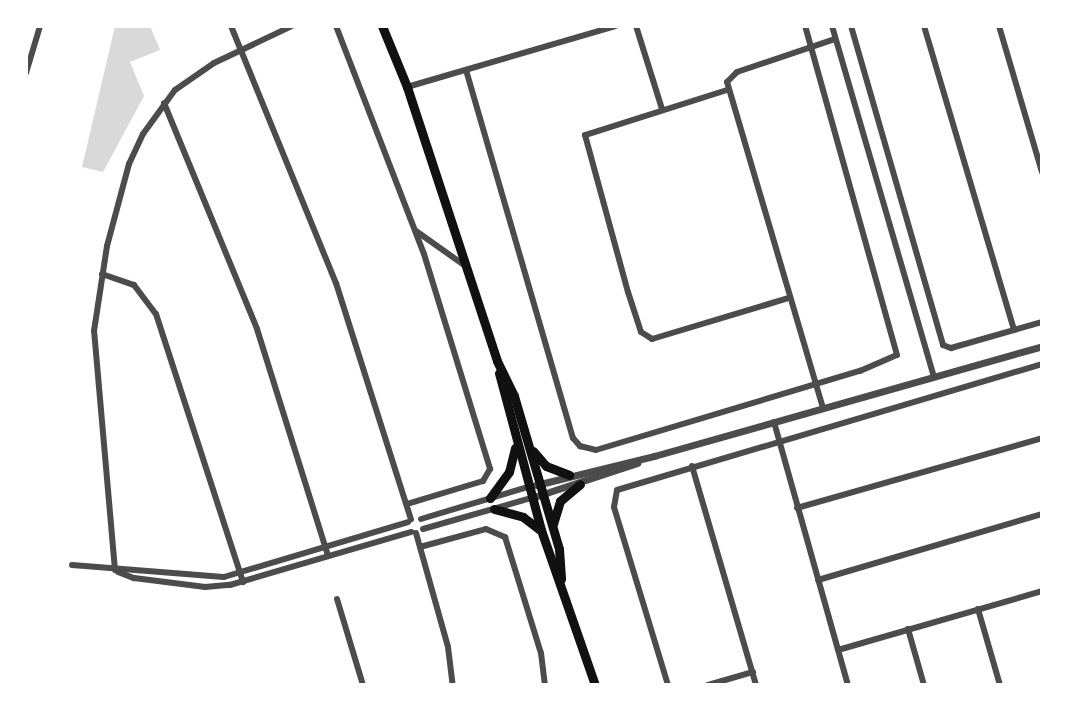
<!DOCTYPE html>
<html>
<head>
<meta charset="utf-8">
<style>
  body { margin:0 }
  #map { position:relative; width:1068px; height:711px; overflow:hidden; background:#fff; font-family:Jost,sans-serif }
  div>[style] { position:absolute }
  .water>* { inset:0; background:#d9d9d9 }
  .minor>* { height:6px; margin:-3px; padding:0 3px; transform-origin:3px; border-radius:3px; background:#4c4c4c }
  .tertiary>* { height:7px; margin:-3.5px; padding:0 3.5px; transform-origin:3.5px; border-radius:3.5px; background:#4c4c4c }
  .secondary>* { height:9px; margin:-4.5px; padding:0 4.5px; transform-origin:4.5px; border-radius:4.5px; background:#111 }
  span { translate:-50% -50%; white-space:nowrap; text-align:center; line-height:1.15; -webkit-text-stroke:7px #fff; paint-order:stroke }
  .frame { position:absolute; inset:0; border:28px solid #fff; pointer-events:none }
</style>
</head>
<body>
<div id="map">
  <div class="water">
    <i style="clip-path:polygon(115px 26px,150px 26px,160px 50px,130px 62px,144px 96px,103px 172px,82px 167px)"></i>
  </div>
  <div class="minor">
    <i style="left:231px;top:26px;width:278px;rotate:67.8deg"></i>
    <i style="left:336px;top:283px;width:248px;rotate:72.4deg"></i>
    <i style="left:336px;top:26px;width:244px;rotate:68.9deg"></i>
    <i style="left:424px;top:254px;width:225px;rotate:72.9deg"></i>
    <i style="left:490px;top:469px;width:14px;rotate:120deg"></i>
    <i style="left:483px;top:481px;width:79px;rotate:163.2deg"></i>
    <i style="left:636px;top:26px;width:87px;rotate:72.6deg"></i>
    <i style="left:832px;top:26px;width:366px;rotate:73.8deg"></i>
    <i style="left:851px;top:26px;width:332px;rotate:73.9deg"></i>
    <i style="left:943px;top:345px;width:9px;rotate:21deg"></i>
    <i style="left:951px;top:348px;width:95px;rotate:-15.9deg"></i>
    <i style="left:924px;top:26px;width:317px;rotate:73.5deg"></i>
    <i style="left:999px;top:26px;width:152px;rotate:73.6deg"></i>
    <i style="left:466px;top:70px;width:383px;rotate:73.8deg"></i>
    <i style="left:573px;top:438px;width:11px;rotate:49deg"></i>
    <i style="left:580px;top:446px;width:16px;rotate:14deg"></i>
    <i style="left:596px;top:450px;width:276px;rotate:-16.7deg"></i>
    <i style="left:860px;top:371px;width:40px;rotate:-23.4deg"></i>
    <i style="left:897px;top:355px;width:342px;rotate:-105.6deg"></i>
    <i style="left:26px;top:73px;width:49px;rotate:-73.4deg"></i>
    <i style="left:407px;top:87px;width:217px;rotate:-16.3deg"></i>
    <i style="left:727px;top:90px;width:149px;rotate:162.4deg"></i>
    <i style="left:585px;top:135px;width:163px;rotate:74.7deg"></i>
    <i style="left:628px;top:292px;width:42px;rotate:72deg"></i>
    <i style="left:641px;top:332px;width:13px;rotate:32deg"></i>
    <i style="left:652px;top:339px;width:143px;rotate:-16.7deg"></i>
    <i style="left:164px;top:103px;width:244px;rotate:67.6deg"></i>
    <i style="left:257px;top:329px;width:238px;rotate:72.6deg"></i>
    <i style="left:416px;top:231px;width:59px;rotate:35.3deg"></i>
    <i style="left:102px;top:274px;width:34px;rotate:19deg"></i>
    <i style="left:134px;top:285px;width:36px;rotate:53deg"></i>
    <i style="left:156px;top:314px;width:282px;rotate:72deg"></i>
    <i style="left:823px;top:408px;width:340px;rotate:-106.4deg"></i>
    <i style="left:727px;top:82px;width:14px;rotate:-45deg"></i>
    <i style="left:737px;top:72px;width:103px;rotate:-18.6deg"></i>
    <i style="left:774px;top:422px;width:273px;rotate:74.3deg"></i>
    <i style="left:692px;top:466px;width:228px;rotate:73.7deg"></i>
    <i style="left:797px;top:508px;width:255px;rotate:-15.9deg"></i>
    <i style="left:421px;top:519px;width:112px;rotate:-16.7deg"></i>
    <i style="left:423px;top:529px;width:112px;rotate:-16deg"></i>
    <i style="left:416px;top:533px;width:118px;rotate:74.3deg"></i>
    <i style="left:448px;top:647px;width:38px;rotate:83deg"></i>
    <i style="left:420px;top:547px;width:68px;rotate:-15.3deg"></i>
    <i style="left:486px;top:529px;width:21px;rotate:23deg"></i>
    <i style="left:505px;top:537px;width:121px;rotate:72.8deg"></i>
    <i style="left:541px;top:653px;width:32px;rotate:83deg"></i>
    <i style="left:72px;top:565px;width:152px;rotate:4.5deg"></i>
    <i style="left:224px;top:577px;width:192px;rotate:-16.6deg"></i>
    <i style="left:115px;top:570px;width:240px;rotate:-95deg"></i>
    <i style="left:94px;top:331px;width:86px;rotate:-81.3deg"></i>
    <i style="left:107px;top:246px;width:85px;rotate:-75deg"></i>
    <i style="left:129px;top:164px;width:33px;rotate:-65deg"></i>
    <i style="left:143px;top:134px;width:54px;rotate:-54deg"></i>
    <i style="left:175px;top:90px;width:47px;rotate:-34.7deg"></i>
    <i style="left:214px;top:63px;width:86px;rotate:-25.4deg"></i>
    <i style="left:118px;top:572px;width:17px;rotate:21deg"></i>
    <i style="left:134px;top:578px;width:72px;rotate:7.2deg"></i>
    <i style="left:205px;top:587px;width:25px;rotate:-5deg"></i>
    <i style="left:230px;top:585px;width:189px;rotate:-16.3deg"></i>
    <i style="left:818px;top:580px;width:234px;rotate:-16.4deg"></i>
    <i style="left:337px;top:599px;width:90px;rotate:73.2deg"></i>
    <i style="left:978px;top:609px;width:79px;rotate:73.9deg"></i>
    <i style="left:908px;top:629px;width:58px;rotate:74.1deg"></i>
    <i style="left:838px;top:650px;width:212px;rotate:-16.1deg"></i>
    <i style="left:668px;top:685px;width:186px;rotate:-106.9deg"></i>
    <i style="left:614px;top:507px;width:17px;rotate:-80deg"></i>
    <i style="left:617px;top:490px;width:443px;rotate:-16.5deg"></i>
    <i style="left:708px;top:685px;width:47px;rotate:-16.1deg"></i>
  </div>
  <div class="tertiary">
    <i style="left:536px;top:485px;width:122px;rotate:-13.8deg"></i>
    <i style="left:654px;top:456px;width:403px;rotate:-15.8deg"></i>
    <i style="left:531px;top:498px;width:112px;rotate:-18.3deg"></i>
  </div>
  <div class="secondary">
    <i style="left:382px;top:26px;width:66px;rotate:67.7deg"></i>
    <i style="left:407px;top:87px;width:288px;rotate:71.8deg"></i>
    <i style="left:497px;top:361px;width:39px;rotate:64deg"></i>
    <i style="left:514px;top:396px;width:159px;rotate:73.6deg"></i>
    <i style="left:559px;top:549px;width:30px;rotate:86deg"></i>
    <i style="left:499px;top:373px;width:163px;rotate:75deg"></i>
    <i style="left:541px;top:530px;width:164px;rotate:70.8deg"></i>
    <i style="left:533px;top:451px;width:20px;rotate:49deg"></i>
    <i style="left:546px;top:466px;width:25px;rotate:21deg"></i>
    <i style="left:490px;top:498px;width:32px;rotate:-54deg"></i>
    <i style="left:509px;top:472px;width:25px;rotate:-76deg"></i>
    <i style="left:494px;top:509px;width:30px;rotate:15deg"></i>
    <i style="left:523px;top:517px;width:20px;rotate:37deg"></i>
    <i style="left:553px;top:524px;width:24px;rotate:-73deg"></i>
    <i style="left:560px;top:501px;width:26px;rotate:-40deg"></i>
  </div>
  <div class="frame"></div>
</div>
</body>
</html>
